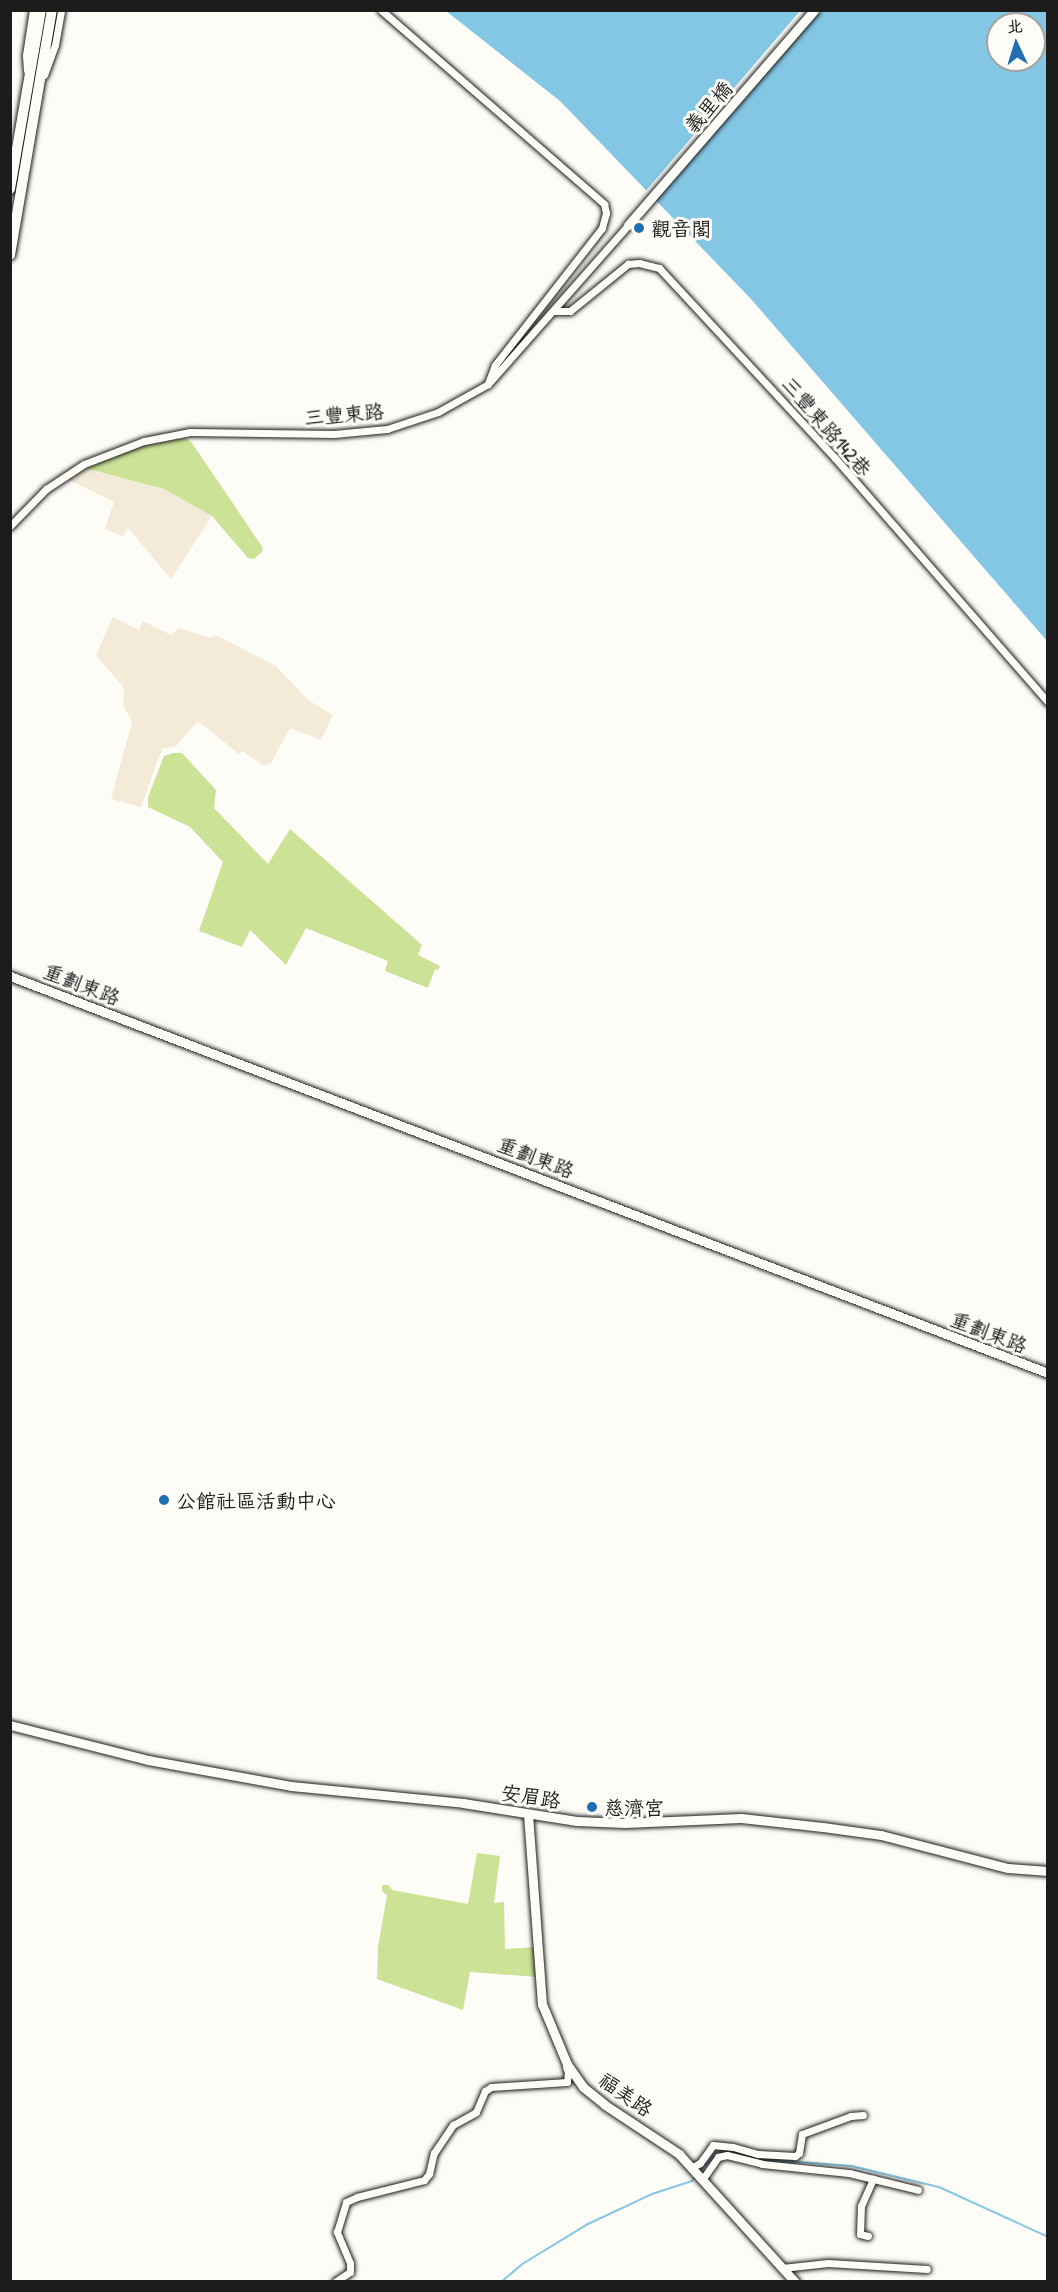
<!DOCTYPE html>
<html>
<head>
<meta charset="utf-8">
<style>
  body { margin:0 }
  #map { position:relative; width:1058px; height:2292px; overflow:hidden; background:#fdfcf7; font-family:"Patrick Hand","LXGW WenKai TC",sans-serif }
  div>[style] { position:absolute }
  .built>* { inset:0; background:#f4ead8 }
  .green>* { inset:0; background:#cce297 }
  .water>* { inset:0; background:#84c7e5 }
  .pier>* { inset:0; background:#fdfcf7 }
  .stream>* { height:2px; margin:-1px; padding:0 1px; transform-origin:1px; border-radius:1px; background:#84c7e5 }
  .roads { filter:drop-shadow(0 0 2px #1c1c1c) drop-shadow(0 0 2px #1c1c1c) }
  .street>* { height:7px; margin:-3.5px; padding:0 3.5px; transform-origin:3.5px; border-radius:3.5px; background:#fdfcf7 }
  .secondary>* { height:9px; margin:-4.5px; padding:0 4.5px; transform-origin:4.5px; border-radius:4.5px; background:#fdfcf7 }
  .primary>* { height:10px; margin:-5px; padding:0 5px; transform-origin:5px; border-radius:5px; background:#fdfcf7 }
  .dots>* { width:16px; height:16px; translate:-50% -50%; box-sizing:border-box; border:3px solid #fdfcf7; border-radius:50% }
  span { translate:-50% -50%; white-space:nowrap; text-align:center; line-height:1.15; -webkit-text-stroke:6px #fdfcf7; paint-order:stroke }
  .street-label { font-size:20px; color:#1c1c1c }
  .poi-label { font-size:20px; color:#1c1c1c }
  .left { translate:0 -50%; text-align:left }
  .frame { position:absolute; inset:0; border:12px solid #1c1c1c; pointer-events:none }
  .north { position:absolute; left:986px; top:12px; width:60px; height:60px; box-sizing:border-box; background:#fdfcf7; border:2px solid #a3a29f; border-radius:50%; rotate:356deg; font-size:16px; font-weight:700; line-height:24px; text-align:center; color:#1c1c1c }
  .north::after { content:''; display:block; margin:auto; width:21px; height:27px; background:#1f6fb2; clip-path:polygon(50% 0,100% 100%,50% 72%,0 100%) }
</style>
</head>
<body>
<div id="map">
  <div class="built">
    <i style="clip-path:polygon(85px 468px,164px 489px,212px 516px,171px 579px,128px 528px,123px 537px,105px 529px,114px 502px,67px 479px)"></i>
    <i style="clip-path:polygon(113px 617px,139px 630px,143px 621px,171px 635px,179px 628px,210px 638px,216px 635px,276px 666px,308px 700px,333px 715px,321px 740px,290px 728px,271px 763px,264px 766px,242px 751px,239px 754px,198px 721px,176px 746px,162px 749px,141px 807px,111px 799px,132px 722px,123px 705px,124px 688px,96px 655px)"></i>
  </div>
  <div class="green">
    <i style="clip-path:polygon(177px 439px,187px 439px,192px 443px,263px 548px,262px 552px,254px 559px,248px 558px,212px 516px,164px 489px,85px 468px,137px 447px)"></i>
    <i style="clip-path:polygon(173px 753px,182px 753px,216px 790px,214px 808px,268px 864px,290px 829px,422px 945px,418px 955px,440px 966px,438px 970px,435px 969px,428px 988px,385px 971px,388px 961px,306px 928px,286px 965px,250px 930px,242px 947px,199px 931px,223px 862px,190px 827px,148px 807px,148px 797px,164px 756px)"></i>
    <i style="clip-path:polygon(477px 1853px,500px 1856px,494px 1903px,504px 1902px,505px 1949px,537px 1947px,538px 1977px,470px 1972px,463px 2010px,377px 1979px,378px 1947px,387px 1895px,382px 1891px,382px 1885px,389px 1885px,392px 1890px,468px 1904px)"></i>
  </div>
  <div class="water">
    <i style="clip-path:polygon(evenodd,446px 11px,1047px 11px,1047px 641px,751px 299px,560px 101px,446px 11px,998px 24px,1034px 24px,1034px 60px,998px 60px,998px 24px)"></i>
  </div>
  <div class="pier">
    <i style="clip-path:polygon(800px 11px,814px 11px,651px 201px,644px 193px)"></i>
  </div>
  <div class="stream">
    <i style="left:699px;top:2172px;width:27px;rotate:-48deg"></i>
    <i style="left:717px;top:2152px;width:14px;rotate:-4deg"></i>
    <i style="left:731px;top:2151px;width:32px;rotate:14deg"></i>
    <i style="left:762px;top:2159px;width:90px;rotate:4.4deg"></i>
    <i style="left:852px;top:2166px;width:89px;rotate:13.6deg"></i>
    <i style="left:939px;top:2187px;width:120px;rotate:24.6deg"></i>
    <i style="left:501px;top:2282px;width:30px;rotate:-40deg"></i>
    <i style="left:524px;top:2263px;width:75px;rotate:-31.4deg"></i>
    <i style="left:588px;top:2224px;width:71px;rotate:-25.1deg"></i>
    <i style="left:652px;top:2194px;width:42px;rotate:-18deg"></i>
    <i style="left:692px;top:2181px;width:6px;rotate:-59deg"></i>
  </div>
  <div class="roads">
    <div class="street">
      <i style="left:381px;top:10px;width:296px;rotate:41deg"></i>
      <i style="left:604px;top:204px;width:9px;rotate:77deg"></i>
      <i style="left:606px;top:213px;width:16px;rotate:105deg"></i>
      <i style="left:602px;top:228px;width:174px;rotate:128deg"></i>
      <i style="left:495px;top:365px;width:19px;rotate:111deg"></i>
      <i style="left:27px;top:70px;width:15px;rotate:-94deg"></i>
      <i style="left:26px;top:55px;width:46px;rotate:-81.2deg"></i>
      <i style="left:44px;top:75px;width:32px;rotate:-70deg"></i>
      <i style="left:55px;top:45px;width:36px;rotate:-80deg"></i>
      <i style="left:554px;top:311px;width:16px"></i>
      <i style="left:570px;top:311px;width:75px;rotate:-39deg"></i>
      <i style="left:628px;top:264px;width:11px;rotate:-5deg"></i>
      <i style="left:639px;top:263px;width:21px;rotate:14deg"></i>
      <i style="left:659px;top:268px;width:259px;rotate:47.2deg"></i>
      <i style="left:835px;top:458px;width:324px;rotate:48.9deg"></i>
      <i style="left:10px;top:526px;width:52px;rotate:-45.8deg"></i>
      <i style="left:46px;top:489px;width:45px;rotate:-33.3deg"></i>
      <i style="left:84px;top:464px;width:64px;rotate:-21deg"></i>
      <i style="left:144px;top:441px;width:47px;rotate:-11.1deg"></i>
      <i style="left:190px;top:432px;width:144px;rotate:0.8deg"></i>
      <i style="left:334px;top:434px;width:53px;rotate:-5.4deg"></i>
      <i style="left:387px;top:429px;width:54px;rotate:-18.4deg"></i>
      <i style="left:438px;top:412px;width:57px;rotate:-29.2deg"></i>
      <i style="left:488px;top:384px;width:212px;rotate:-48.6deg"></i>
      <i style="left:691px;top:2168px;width:10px;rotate:-29deg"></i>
      <i style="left:700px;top:2163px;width:22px;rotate:-54deg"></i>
      <i style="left:713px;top:2145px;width:20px;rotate:6deg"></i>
      <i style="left:733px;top:2147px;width:26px;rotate:16deg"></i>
      <i style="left:758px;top:2154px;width:37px;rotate:3deg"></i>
      <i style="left:795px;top:2156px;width:5px;rotate:-37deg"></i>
      <i style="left:799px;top:2153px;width:19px;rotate:-81deg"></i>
      <i style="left:802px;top:2134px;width:52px;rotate:-20.2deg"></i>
      <i style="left:851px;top:2116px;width:12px;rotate:-5deg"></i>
      <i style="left:702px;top:2180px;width:28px;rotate:-55deg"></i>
      <i style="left:718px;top:2157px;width:9px;rotate:-13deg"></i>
      <i style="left:727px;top:2155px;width:36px;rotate:14deg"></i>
      <i style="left:762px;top:2164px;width:87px;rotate:5.9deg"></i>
      <i style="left:849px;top:2173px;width:71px;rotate:13.8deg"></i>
      <i style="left:868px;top:2236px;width:8px;rotate:-166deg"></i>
      <i style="left:860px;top:2234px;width:28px;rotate:-88deg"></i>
      <i style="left:861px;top:2206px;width:30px;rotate:-66deg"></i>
      <i style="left:782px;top:2268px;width:46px;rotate:-6.2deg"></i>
      <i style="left:828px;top:2263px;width:99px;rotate:3.5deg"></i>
      <i style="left:335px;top:2282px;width:18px;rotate:-34deg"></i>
      <i style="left:350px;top:2272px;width:9px;rotate:-90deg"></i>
      <i style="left:350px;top:2263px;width:34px;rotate:-113deg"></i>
      <i style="left:337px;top:2232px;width:31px;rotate:-73deg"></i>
      <i style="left:346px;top:2202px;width:12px;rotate:-24deg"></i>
      <i style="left:357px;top:2197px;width:69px;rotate:-14.2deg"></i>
      <i style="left:424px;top:2180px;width:8px;rotate:-50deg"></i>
      <i style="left:429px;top:2174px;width:22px;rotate:-77deg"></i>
      <i style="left:434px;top:2153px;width:34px;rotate:-56deg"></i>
      <i style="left:453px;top:2125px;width:26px;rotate:-29deg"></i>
      <i style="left:476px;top:2112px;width:23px;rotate:-67deg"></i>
      <i style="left:485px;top:2091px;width:7px;rotate:-34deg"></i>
      <i style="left:491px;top:2087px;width:76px;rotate:-3.8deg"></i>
      <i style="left:567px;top:2082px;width:10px;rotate:-84deg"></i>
      <i style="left:568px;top:2072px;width:5px;rotate:-112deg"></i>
    </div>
    <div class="secondary">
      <i style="left:628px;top:225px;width:284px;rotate:-49.1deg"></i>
      <i style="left:10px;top:976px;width:1111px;rotate:20.93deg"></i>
      <i style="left:10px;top:1725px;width:142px;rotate:14.2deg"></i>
      <i style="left:148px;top:1760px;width:145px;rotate:10.3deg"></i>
      <i style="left:291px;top:1786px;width:173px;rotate:5.6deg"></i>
      <i style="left:463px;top:1803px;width:115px;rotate:9deg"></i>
      <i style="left:577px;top:1821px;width:48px;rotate:2.4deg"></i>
      <i style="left:625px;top:1823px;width:116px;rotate:-2.5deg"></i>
      <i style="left:741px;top:1818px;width:82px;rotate:6.3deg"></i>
      <i style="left:823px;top:1827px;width:59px;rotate:7.9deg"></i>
      <i style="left:881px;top:1835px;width:131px;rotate:14.6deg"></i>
      <i style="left:1008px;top:1868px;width:40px;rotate:4.3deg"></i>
      <i style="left:528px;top:1814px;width:191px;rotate:85.8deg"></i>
      <i style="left:542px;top:2004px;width:65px;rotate:67.4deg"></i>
      <i style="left:567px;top:2064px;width:28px;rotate:55deg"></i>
      <i style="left:583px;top:2087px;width:28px;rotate:39deg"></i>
      <i style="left:605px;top:2105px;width:89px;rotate:33.5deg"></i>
      <i style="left:679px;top:2154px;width:173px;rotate:47.8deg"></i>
    </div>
    <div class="primary">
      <i style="left:10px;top:189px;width:182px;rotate:-80.2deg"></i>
      <i style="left:10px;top:255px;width:249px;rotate:-80.3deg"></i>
    </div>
  </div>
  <div class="dots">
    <i style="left:639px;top:228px;background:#1f6fb2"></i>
    <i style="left:164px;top:1500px;background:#1f6fb2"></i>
    <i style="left:592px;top:1807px;background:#1f6fb2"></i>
  </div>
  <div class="street-label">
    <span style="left:708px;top:107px;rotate:-49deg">義里橋</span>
    <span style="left:344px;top:414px;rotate:-5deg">三豐東路</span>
    <span style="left:827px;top:426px;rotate:49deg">三豐東路142巷</span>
    <span style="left:82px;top:984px;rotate:21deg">重劃東路</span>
    <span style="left:536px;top:1157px;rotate:21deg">重劃東路</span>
    <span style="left:989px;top:1332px;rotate:21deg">重劃東路</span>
    <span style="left:531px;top:1796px;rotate:9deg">安眉路</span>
    <span style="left:626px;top:2094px;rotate:35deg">福美路</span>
  </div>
  <div class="poi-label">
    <span class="left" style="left:651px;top:228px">觀音閣</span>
    <span class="left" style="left:176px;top:1500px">公館社區活動中心</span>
    <span class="left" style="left:604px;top:1807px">慈濟宮</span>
  </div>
  <div class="frame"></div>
  <div class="north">北</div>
</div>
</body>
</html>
